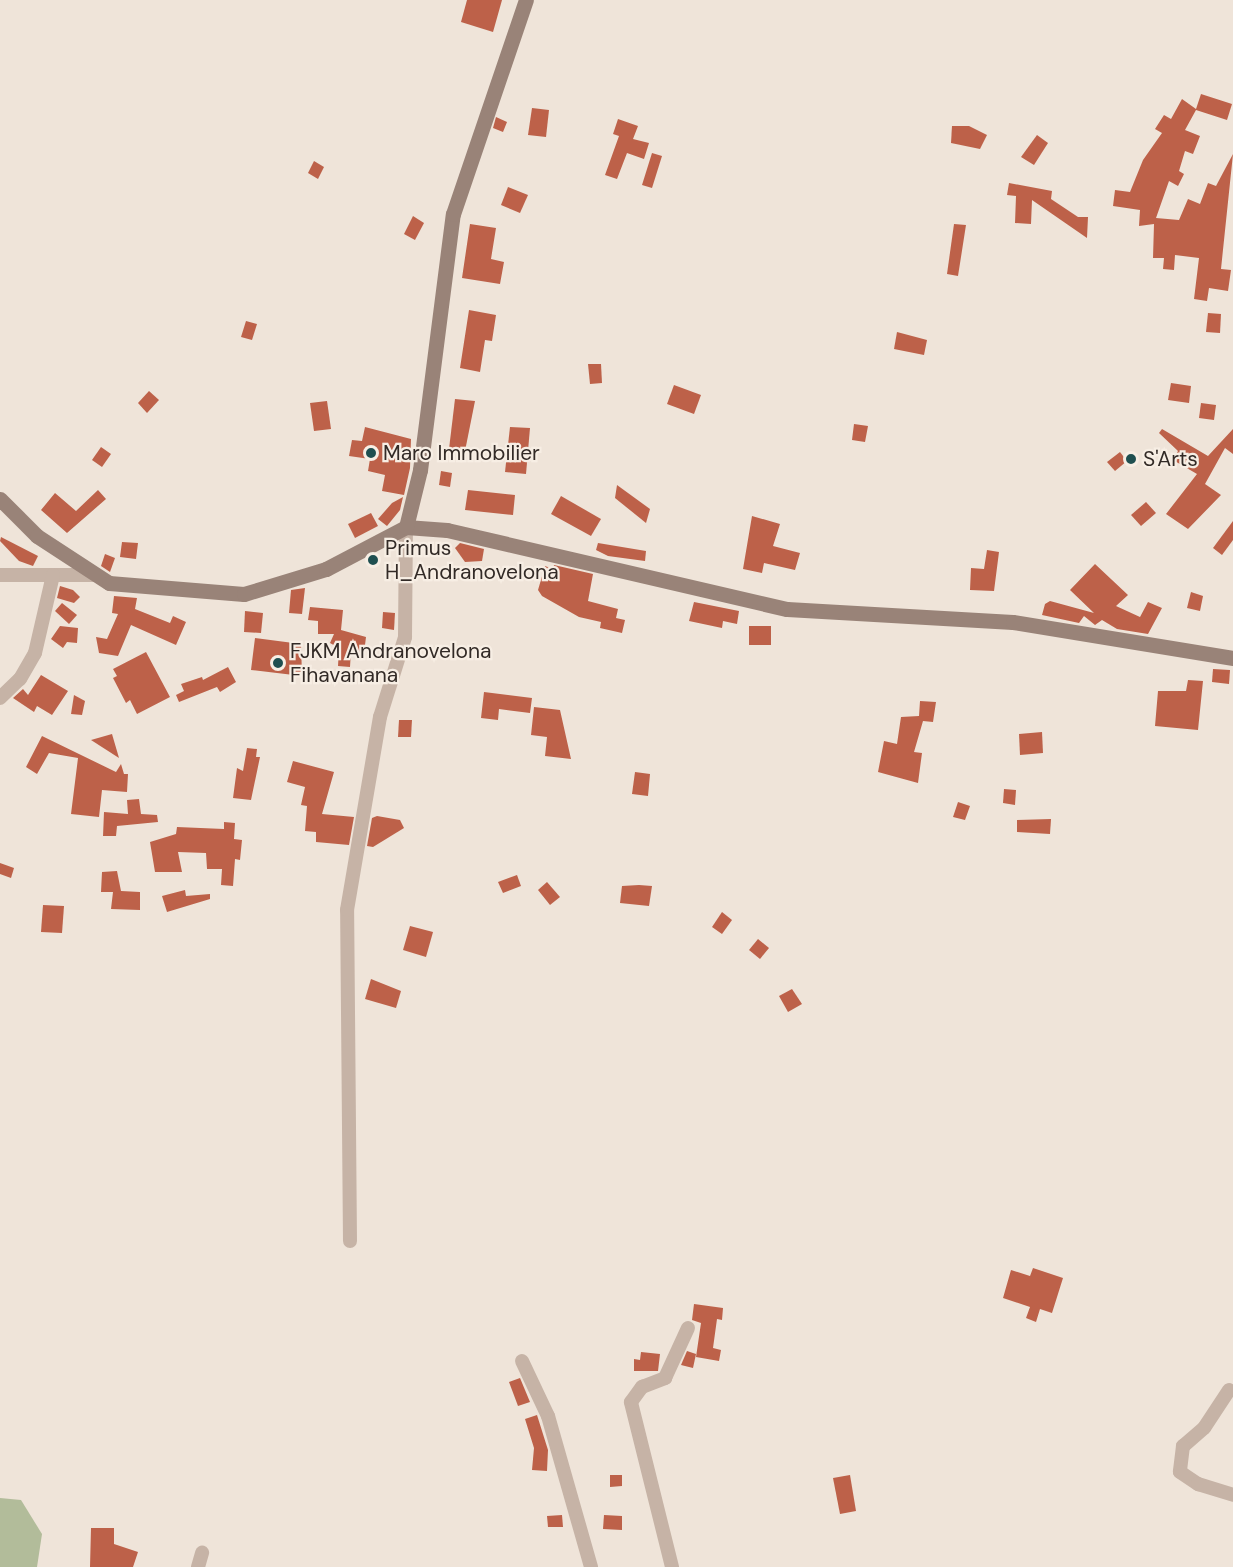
<!DOCTYPE html>
<html>
<head>
<meta charset="utf-8">
<style>
  body { margin:0 }
  #map { position:relative; width:1233px; height:1567px; overflow:hidden; background:#efe4d9; font-family:"DM Sans",sans-serif }
  div>[style] { position:absolute }
  .green>* { inset:0; background:#b2bc9a }
  .building>* { inset:0; background:#bd6149 }
  .street>* { height:14px; margin:-7px; padding:0 7px; transform-origin:7px; border-radius:7px; background:#c6b3a6 }
  .secondary>* { height:15px; margin:-7.5px; padding:0 7.5px; transform-origin:7.5px; border-radius:7.5px; background:#998378 }
  .dots>* { width:16px; height:16px; translate:-50% -50%; box-sizing:border-box; border:3px solid #f7eee4; border-radius:50% }
  span { translate:-50% -50%; white-space:nowrap; text-align:center; line-height:1.15; -webkit-text-stroke:4.5px #f7eee4; paint-order:stroke }
  .poi-label { font-size:21px; color:#322a26 }
  .left { translate:0 -50%; text-align:left }
</style>
</head>
<body>
<div id="map">
  <div class="green">
    <i style="clip-path:polygon(0 1498px,21px 1500px,42px 1534px,37px 1567px,0 1567px)"></i>
  </div>
  <div class="building">
    <i style="clip-path:polygon(467px 0,502px 0,493px 32px,461px 22px)"></i>
    <i style="clip-path:polygon(1201px 94px,1232px 104px,1227px 120px,1196px 110px,1185px 130px,1200px 136px,1193px 154px,1185px 151px,1179px 171px,1184px 174px,1178px 186px,1169px 181px,1156px 218px,1179px 220px,1188px 199px,1200px 204px,1208px 183px,1216px 186px,1233px 154px,1221px 269px,1231px 270px,1228px 291px,1209px 288px,1207px 301px,1194px 299px,1199px 258px,1175px 255px,1174px 270px,1163px 269px,1164px 258px,1153px 258px,1154px 224px,1139px 226px,1140px 210px,1113px 206px,1115px 190px,1130px 192px,1143px 160px,1162px 133px,1155px 129px,1164px 115px,1171px 119px,1182px 99px,1196px 109px)"></i>
    <i style="clip-path:polygon(532px 108px,549px 110px,546px 137px,528px 135px)"></i>
    <i style="clip-path:polygon(496px 117px,507px 122px,503px 132px,493px 128px)"></i>
    <i style="clip-path:polygon(618px 119px,638px 126px,633px 139px,649px 143px,644px 159px,627px 153px,617px 179px,605px 175px,619px 136px,613px 134px)"></i>
    <i style="clip-path:polygon(952px 126px,969px 126px,987px 135px,980px 149px,951px 143px)"></i>
    <i style="clip-path:polygon(1037px 135px,1048px 143px,1034px 165px,1021px 157px)"></i>
    <i style="clip-path:polygon(652px 153px,662px 156px,652px 188px,642px 185px)"></i>
    <i style="clip-path:polygon(314px 161px,324px 167px,318px 179px,308px 173px)"></i>
    <i style="clip-path:polygon(1009px 183px,1052px 191px,1051px 199px,1078px 217px,1088px 217px,1087px 238px,1032px 200px,1031px 224px,1015px 223px,1016px 196px,1007px 195px)"></i>
    <i style="clip-path:polygon(508px 187px,528px 195px,520px 213px,501px 205px)"></i>
    <i style="clip-path:polygon(413px 216px,424px 223px,415px 240px,404px 234px)"></i>
    <i style="clip-path:polygon(470px 224px,496px 228px,491px 259px,504px 262px,500px 284px,462px 278px)"></i>
    <i style="clip-path:polygon(954px 224px,966px 225px,958px 276px,947px 274px)"></i>
    <i style="clip-path:polygon(469px 310px,496px 315px,492px 341px,485px 340px,480px 372px,460px 368px)"></i>
    <i style="clip-path:polygon(1208px 313px,1221px 314px,1220px 333px,1206px 332px)"></i>
    <i style="clip-path:polygon(246px 321px,257px 324px,252px 340px,241px 337px)"></i>
    <i style="clip-path:polygon(897px 332px,927px 340px,924px 355px,894px 349px)"></i>
    <i style="clip-path:polygon(588px 364px,601px 364px,602px 383px,590px 384px)"></i>
    <i style="clip-path:polygon(1171px 383px,1191px 386px,1189px 403px,1168px 400px)"></i>
    <i style="clip-path:polygon(674px 385px,701px 395px,694px 414px,667px 404px)"></i>
    <i style="clip-path:polygon(149px 391px,159px 400px,147px 413px,138px 403px)"></i>
    <i style="clip-path:polygon(455px 399px,475px 401px,465px 451px,449px 449px)"></i>
    <i style="clip-path:polygon(327px 401px,331px 429px,314px 431px,310px 403px)"></i>
    <i style="clip-path:polygon(1201px 403px,1216px 405px,1214px 420px,1199px 418px)"></i>
    <i style="clip-path:polygon(854px 424px,868px 426px,865px 442px,852px 440px)"></i>
    <i style="clip-path:polygon(365px 427px,411px 439px,410px 468px,404px 495px,382px 491px,385px 475px,368px 471px,370px 459px,349px 456px,352px 440px,362px 441px)"></i>
    <i style="clip-path:polygon(510px 427px,530px 428px,526px 474px,505px 472px)"></i>
    <i style="clip-path:polygon(1162px 429px,1208px 456px,1233px 429px,1233px 454px,1225px 448px,1205px 484px,1221px 495px,1188px 529px,1166px 514px,1197px 474px,1173px 460px,1178px 451px,1159px 433px)"></i>
    <i style="clip-path:polygon(101px 447px,111px 454px,102px 467px,92px 460px)"></i>
    <i style="clip-path:polygon(1120px 452px,1127px 461px,1115px 471px,1107px 462px)"></i>
    <i style="clip-path:polygon(441px 471px,452px 473px,450px 487px,439px 485px)"></i>
    <i style="clip-path:polygon(617px 485px,650px 509px,646px 523px,615px 498px)"></i>
    <i style="clip-path:polygon(98px 490px,106px 499px,67px 533px,41px 510px,55px 493px,76px 511px)"></i>
    <i style="clip-path:polygon(468px 490px,515px 495px,513px 515px,465px 510px)"></i>
    <i style="clip-path:polygon(561px 496px,601px 519px,591px 536px,551px 514px)"></i>
    <i style="clip-path:polygon(403px 497px,400px 510px,387px 526px,378px 519px,392px 503px)"></i>
    <i style="clip-path:polygon(1146px 502px,1156px 513px,1141px 526px,1131px 515px)"></i>
    <i style="clip-path:polygon(371px 513px,378px 526px,355px 538px,348px 524px)"></i>
    <i style="clip-path:polygon(752px 516px,780px 524px,773px 546px,800px 553px,795px 570px,764px 563px,762px 573px,743px 569px)"></i>
    <i style="clip-path:polygon(1233px 521px,1233px 540px,1222px 555px,1213px 548px)"></i>
    <i style="clip-path:polygon(1px 537px,38px 556px,33px 566px,19px 561px,0 541px)"></i>
    <i style="clip-path:polygon(122px 542px,138px 543px,136px 559px,120px 557px)"></i>
    <i style="clip-path:polygon(460px 543px,484px 549px,482px 561px,465px 562px,455px 548px)"></i>
    <i style="clip-path:polygon(598px 543px,646px 551px,645px 561px,608px 556px,596px 550px)"></i>
    <i style="clip-path:polygon(987px 550px,999px 552px,994px 591px,970px 590px,971px 568px,984px 569px)"></i>
    <i style="clip-path:polygon(105px 554px,115px 558px,110px 572px,101px 566px)"></i>
    <i style="clip-path:polygon(1095px 564px,1128px 595px,1116px 606px,1140px 617px,1148px 602px,1162px 608px,1148px 634px,1117px 629px,1102px 620px,1095px 625px,1084px 616px,1079px 623px,1042px 615px,1045px 604px,1050px 601px,1094px 613px,1070px 590px)"></i>
    <i style="clip-path:polygon(554px 565px,593px 574px,588px 601px,618px 609px,616px 618px,625px 620px,622px 633px,600px 628px,601px 622px,579px 617px,542px 596px,538px 590px,545px 566px,553px 569px)"></i>
    <i style="clip-path:polygon(60px 586px,73px 590px,80px 597px,74px 603px,57px 598px)"></i>
    <i style="clip-path:polygon(305px 588px,302px 614px,289px 613px,291px 590px)"></i>
    <i style="clip-path:polygon(1191px 592px,1203px 596px,1200px 611px,1187px 608px)"></i>
    <i style="clip-path:polygon(114px 596px,137px 598px,135px 609px,170px 623px,173px 616px,186px 622px,176px 645px,131px 625px,118px 656px,99px 653px,96px 637px,107px 639px,118px 614px,112px 613px)"></i>
    <i style="clip-path:polygon(694px 602px,739px 611px,737px 624px,723px 621px,722px 628px,689px 621px)"></i>
    <i style="clip-path:polygon(62px 603px,77px 615px,69px 624px,55px 611px)"></i>
    <i style="clip-path:polygon(310px 607px,343px 610px,341px 630px,366px 637px,364px 653px,351px 651px,350px 667px,338px 666px,339px 648px,330px 643px,334px 634px,318px 634px,318px 621px,308px 620px)"></i>
    <i style="clip-path:polygon(245px 611px,263px 613px,261px 633px,244px 632px)"></i>
    <i style="clip-path:polygon(383px 612px,395px 613px,394px 630px,382px 628px)"></i>
    <i style="clip-path:polygon(60px 626px,78px 628px,77px 643px,67px 642px,63px 648px,51px 639px)"></i>
    <i style="clip-path:polygon(749px 626px,771px 626px,771px 645px,749px 645px)"></i>
    <i style="clip-path:polygon(255px 638px,301px 644px,302px 676px,251px 670px)"></i>
    <i style="clip-path:polygon(146px 652px,170px 697px,137px 714px,130px 700px,126px 703px,113px 678px,117px 676px,113px 669px)"></i>
    <i style="clip-path:polygon(228px 667px,236px 682px,220px 692px,217px 687px,179px 702px,176px 695px,184px 691px,181px 684px,202px 677px,203px 680px)"></i>
    <i style="clip-path:polygon(1213px 669px,1230px 670px,1229px 684px,1212px 682px)"></i>
    <i style="clip-path:polygon(41px 675px,68px 691px,52px 715px,37px 706px,34px 712px,13px 698px,23px 689px,28px 695px)"></i>
    <i style="clip-path:polygon(1188px 680px,1203px 681px,1198px 730px,1155px 726px,1158px 691px,1186px 691px)"></i>
    <i style="clip-path:polygon(484px 692px,532px 698px,530px 713px,499px 709px,498px 720px,481px 718px)"></i>
    <i style="clip-path:polygon(74px 695px,85px 701px,82px 715px,71px 714px)"></i>
    <i style="clip-path:polygon(920px 701px,936px 702px,933px 722px,923px 721px,914px 752px,922px 753px,918px 783px,878px 772px,884px 741px,897px 744px,901px 717px,919px 716px)"></i>
    <i style="clip-path:polygon(534px 707px,560px 710px,571px 759px,545px 756px,547px 737px,531px 735px)"></i>
    <i style="clip-path:polygon(399px 720px,412px 720px,411px 737px,398px 737px)"></i>
    <i style="clip-path:polygon(1042px 732px,1043px 753px,1020px 755px,1019px 734px)"></i>
    <i style="clip-path:polygon(112px 734px,119px 758px,91px 740px)"></i>
    <i style="clip-path:polygon(42px 736px,116px 772px,121px 764px,124px 774px,128px 774px,127px 792px,102px 790px,99px 817px,71px 814px,78px 758px,49px 753px,37px 774px,26px 767px)"></i>
    <i style="clip-path:polygon(247px 748px,257px 749px,256px 757px,260px 757px,251px 800px,233px 798px,237px 768px,243px 771px)"></i>
    <i style="clip-path:polygon(293px 761px,334px 772px,322px 814px,354px 817px,349px 845px,316px 842px,316px 832px,305px 831px,307px 806px,301px 805px,305px 787px,287px 782px)"></i>
    <i style="clip-path:polygon(635px 772px,650px 774px,648px 796px,632px 794px)"></i>
    <i style="clip-path:polygon(1004px 789px,1016px 790px,1015px 805px,1003px 803px)"></i>
    <i style="clip-path:polygon(139px 799px,141px 814px,157px 815px,158px 822px,117px 826px,116px 836px,103px 836px,104px 812px,128px 814px,127px 800px)"></i>
    <i style="clip-path:polygon(958px 802px,970px 806px,965px 820px,953px 817px)"></i>
    <i style="clip-path:polygon(377px 816px,400px 820px,404px 828px,373px 847px,367px 846px,372px 818px)"></i>
    <i style="clip-path:polygon(1051px 819px,1050px 834px,1017px 832px,1017px 820px)"></i>
    <i style="clip-path:polygon(224px 822px,235px 823px,234px 839px,242px 840px,240px 860px,235px 859px,233px 886px,221px 885px,222px 869px,207px 869px,206px 853px,178px 852px,182px 872px,155px 872px,150px 842px,176px 834px,177px 827px,224px 829px)"></i>
    <i style="clip-path:polygon(0 863px,14px 868px,11px 878px,0 874px)"></i>
    <i style="clip-path:polygon(117px 871px,121px 891px,140px 892px,140px 910px,111px 909px,113px 892px,101px 892px,102px 872px)"></i>
    <i style="clip-path:polygon(517px 875px,521px 886px,503px 893px,498px 882px)"></i>
    <i style="clip-path:polygon(547px 882px,560px 897px,550px 905px,538px 890px)"></i>
    <i style="clip-path:polygon(639px 885px,652px 886px,649px 906px,620px 903px,622px 886px)"></i>
    <i style="clip-path:polygon(185px 890px,186px 896px,210px 894px,210px 899px,167px 912px,162px 896px)"></i>
    <i style="clip-path:polygon(43px 905px,64px 906px,62px 933px,41px 932px)"></i>
    <i style="clip-path:polygon(722px 912px,732px 920px,722px 934px,712px 927px)"></i>
    <i style="clip-path:polygon(410px 926px,433px 932px,426px 957px,403px 950px)"></i>
    <i style="clip-path:polygon(758px 939px,769px 948px,760px 959px,749px 950px)"></i>
    <i style="clip-path:polygon(371px 979px,401px 991px,396px 1008px,365px 999px)"></i>
    <i style="clip-path:polygon(792px 989px,802px 1004px,788px 1012px,779px 996px)"></i>
    <i style="clip-path:polygon(1033px 1268px,1063px 1278px,1052px 1313px,1040px 1309px,1036px 1322px,1026px 1318px,1030px 1307px,1003px 1298px,1011px 1270px,1030px 1276px)"></i>
    <i style="clip-path:polygon(694px 1304px,723px 1308px,722px 1320px,717px 1319px,713px 1348px,721px 1350px,719px 1361px,696px 1357px,701px 1323px,692px 1320px)"></i>
    <i style="clip-path:polygon(687px 1351px,696px 1354px,693px 1368px,681px 1365px)"></i>
    <i style="clip-path:polygon(641px 1352px,660px 1354px,658px 1371px,634px 1371px,634px 1359px,640px 1360px)"></i>
    <i style="clip-path:polygon(520px 1378px,530px 1402px,518px 1406px,509px 1382px)"></i>
    <i style="clip-path:polygon(537px 1415px,548px 1450px,547px 1471px,532px 1470px,534px 1448px,525px 1419px)"></i>
    <i style="clip-path:polygon(610px 1475px,622px 1475px,622px 1486px,610px 1487px)"></i>
    <i style="clip-path:polygon(850px 1475px,856px 1511px,840px 1514px,833px 1478px)"></i>
    <i style="clip-path:polygon(562px 1515px,563px 1527px,548px 1527px,547px 1516px)"></i>
    <i style="clip-path:polygon(604px 1515px,622px 1516px,622px 1530px,603px 1529px)"></i>
    <i style="clip-path:polygon(91px 1528px,114px 1528px,114px 1544px,138px 1552px,133px 1567px,90px 1567px)"></i>
  </div>
  <div class="street">
    <i style="left:0;top:575px;width:96px"></i>
    <i style="left:0;top:698px;width:28px;rotate:-44deg"></i>
    <i style="left:20px;top:679px;width:30px;rotate:-60deg"></i>
    <i style="left:35px;top:653px;width:80px;rotate:-77deg"></i>
    <i style="left:350px;top:1241px;width:331px;rotate:-90.5deg"></i>
    <i style="left:347px;top:910px;width:196px;rotate:-80.3deg"></i>
    <i style="left:380px;top:717px;width:84px;rotate:-72.6deg"></i>
    <i style="left:405px;top:637px;width:110px;rotate:-89.5deg"></i>
    <i style="left:522px;top:1361px;width:61px;rotate:64.7deg"></i>
    <i style="left:548px;top:1416px;width:157px;rotate:74.1deg"></i>
    <i style="left:1229px;top:1390px;width:45px;rotate:123.3deg"></i>
    <i style="left:1204px;top:1428px;width:28px;rotate:139deg"></i>
    <i style="left:1183px;top:1446px;width:26px;rotate:97deg"></i>
    <i style="left:1180px;top:1472px;width:22px;rotate:34deg"></i>
    <i style="left:1198px;top:1484px;width:37px;rotate:17deg"></i>
    <i style="left:198px;top:1567px;width:15px;rotate:-74deg"></i>
    <i style="left:672px;top:1567px;width:170px;rotate:-104deg"></i>
    <i style="left:631px;top:1402px;width:19px;rotate:-54deg"></i>
    <i style="left:642px;top:1387px;width:25px;rotate:-21deg"></i>
    <i style="left:665px;top:1378px;width:55px;rotate:-65.3deg"></i>
  </div>
  <div class="secondary">
    <i style="left:0;top:499px;width:52px;rotate:45deg"></i>
    <i style="left:37px;top:536px;width:86px;rotate:33.1deg"></i>
    <i style="left:109px;top:583px;width:135px;rotate:4.7deg"></i>
    <i style="left:244px;top:594px;width:86px;rotate:-17deg"></i>
    <i style="left:326px;top:569px;width:90px;rotate:-27.7deg"></i>
    <i style="left:406px;top:527px;width:41px;rotate:4.2deg"></i>
    <i style="left:447px;top:530px;width:349px;rotate:13.1deg"></i>
    <i style="left:787px;top:609px;width:226px;rotate:3.3deg"></i>
    <i style="left:1013px;top:622px;width:223px;rotate:9.3deg"></i>
    <i style="left:406px;top:527px;width:59px;rotate:-76.2deg"></i>
    <i style="left:420px;top:470px;width:258px;rotate:-82.7deg"></i>
    <i style="left:453px;top:214px;width:226px;rotate:-71.2deg"></i>
  </div>
  <div class="dots">
    <i style="left:371px;top:453px;background:#1f4f50"></i>
    <i style="left:1131px;top:459px;background:#1f4f50"></i>
    <i style="left:373px;top:560px;background:#1f4f50"></i>
    <i style="left:278px;top:663px;background:#1f4f50"></i>
  </div>
  <div class="poi-label">
    <span class="left" style="left:383px;top:453px">Maro Immobilier</span>
    <span class="left" style="left:1143px;top:459px">S'Arts</span>
    <span class="left" style="left:385px;top:560px">Primus<br>H_Andranovelona</span>
    <span class="left" style="left:290px;top:663px">FJKM Andranovelona<br>Fihavanana</span>
  </div>
</div>
</body>
</html>
